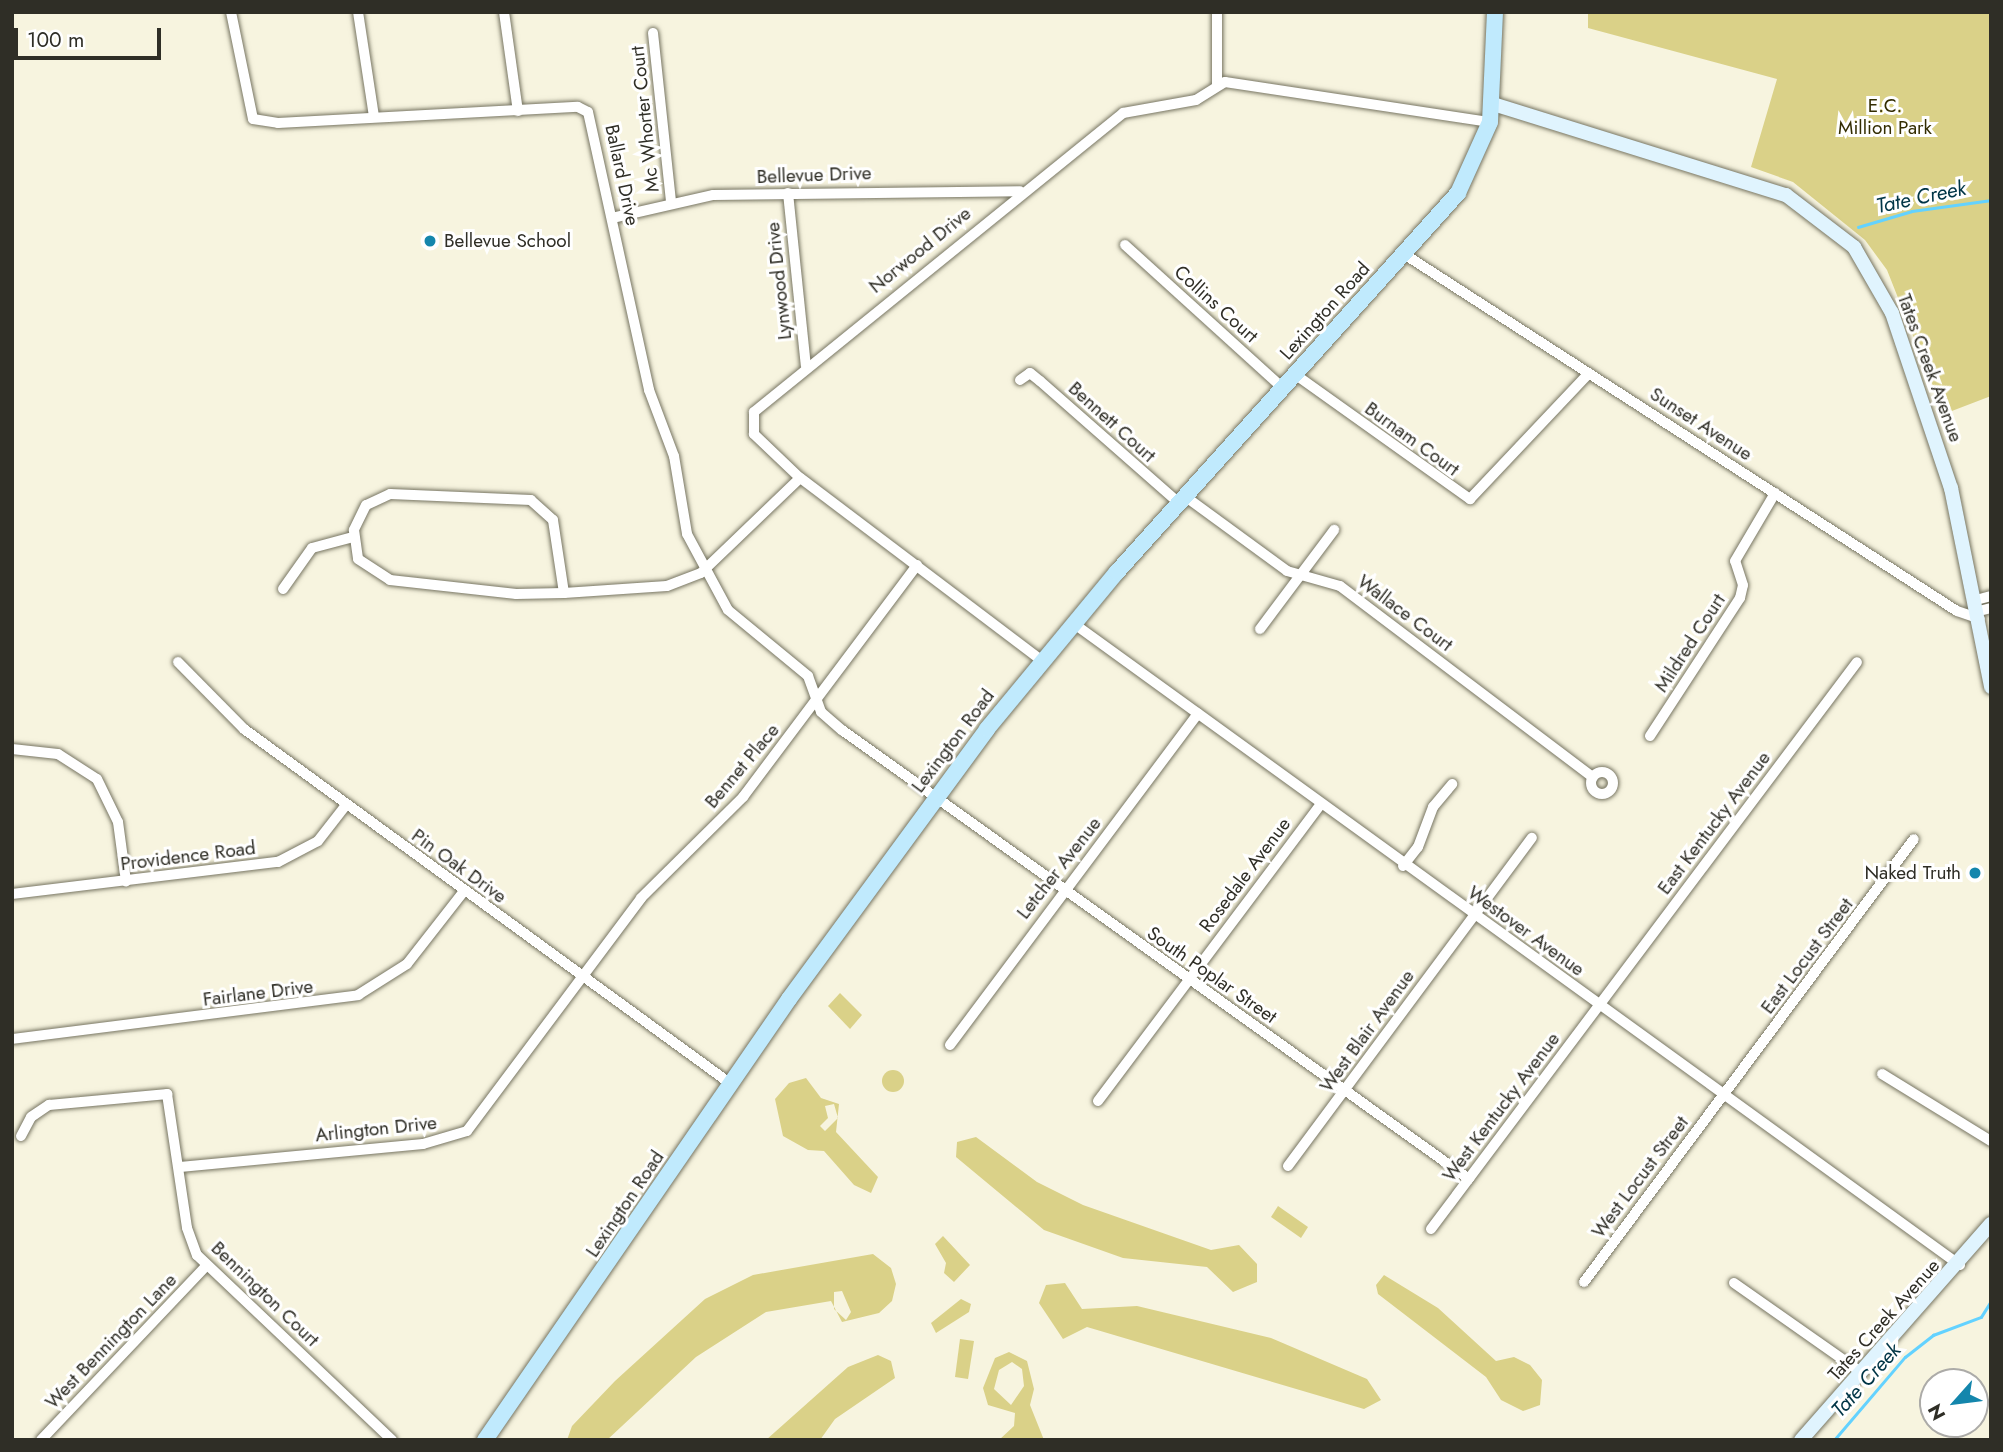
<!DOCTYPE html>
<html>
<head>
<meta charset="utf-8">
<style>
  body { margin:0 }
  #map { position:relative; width:2003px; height:1452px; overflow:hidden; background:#f7f4df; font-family:Jost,sans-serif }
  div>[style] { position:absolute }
  .green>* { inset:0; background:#dad188 }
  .round { border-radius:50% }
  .stream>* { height:2.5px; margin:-1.25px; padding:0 1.25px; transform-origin:1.25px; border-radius:1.25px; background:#63d2ff }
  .roads { filter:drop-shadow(0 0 2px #777562) drop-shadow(0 0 2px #777562) }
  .minor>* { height:10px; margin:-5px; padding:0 5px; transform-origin:5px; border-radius:5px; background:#fff }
  .minor>.ring { margin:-5px; padding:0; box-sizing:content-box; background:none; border:10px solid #fff; border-radius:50% }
  .secondary>* { height:14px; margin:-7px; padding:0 7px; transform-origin:7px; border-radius:7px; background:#e0f4fe }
  .primary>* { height:16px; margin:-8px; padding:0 8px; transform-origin:8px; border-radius:8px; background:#c0eafd }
  .dots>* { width:19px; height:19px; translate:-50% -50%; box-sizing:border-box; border:4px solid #fff; border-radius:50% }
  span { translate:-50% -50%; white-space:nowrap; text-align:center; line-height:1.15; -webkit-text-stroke:6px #fff; paint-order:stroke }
  .park-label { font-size:19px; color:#332d02 }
  .street-label { font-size:19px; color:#2f2e26 }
  .poi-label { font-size:19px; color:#2f2e26 }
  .left { translate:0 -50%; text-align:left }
  .right { translate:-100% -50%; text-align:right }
  .water-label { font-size:21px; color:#003546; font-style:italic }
  .frame { position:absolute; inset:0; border:14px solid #2f2e26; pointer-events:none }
  .north { position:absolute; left:1919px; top:1368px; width:70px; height:70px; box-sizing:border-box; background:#fff; border:2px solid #acaba8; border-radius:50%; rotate:242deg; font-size:19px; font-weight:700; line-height:28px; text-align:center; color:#2f2e26 }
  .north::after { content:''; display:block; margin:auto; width:24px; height:32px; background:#1486ac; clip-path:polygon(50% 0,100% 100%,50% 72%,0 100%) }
  .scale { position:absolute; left:14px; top:28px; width:147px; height:32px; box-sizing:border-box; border:4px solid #2f2e26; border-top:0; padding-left:9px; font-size:21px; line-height:24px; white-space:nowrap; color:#2f2e26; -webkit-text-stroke:5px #fff; paint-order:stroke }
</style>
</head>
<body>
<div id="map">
  <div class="green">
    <i style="clip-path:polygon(1588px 12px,1991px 12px,1991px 396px,1944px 414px,1887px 270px,1865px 240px,1793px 182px,1751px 167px,1777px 79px,1588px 28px)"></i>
    <i style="clip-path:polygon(840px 993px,862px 1015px,850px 1029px,828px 1006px)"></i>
    <i class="round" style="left:882px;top:1070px;width:22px;height:22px"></i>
    <i style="clip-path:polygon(evenodd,806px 1078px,821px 1098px,839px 1104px,836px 1132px,878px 1177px,871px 1193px,854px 1185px,824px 1151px,808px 1150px,783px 1136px,775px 1099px,789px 1083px,806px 1078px,834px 1104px,838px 1118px,825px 1131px,820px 1126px,828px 1118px,825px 1106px,834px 1104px)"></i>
    <i style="clip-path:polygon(976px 1137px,1037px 1182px,1083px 1205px,1211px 1250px,1239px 1245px,1257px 1264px,1257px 1282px,1233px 1292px,1207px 1267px,1123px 1258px,1044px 1230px,956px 1157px,957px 1142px)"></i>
    <i style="clip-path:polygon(1278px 1206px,1308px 1227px,1301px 1238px,1271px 1217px)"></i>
    <i style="clip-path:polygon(943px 1236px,970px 1265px,954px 1282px,944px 1273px,946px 1263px,935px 1244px)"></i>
    <i style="clip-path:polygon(evenodd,873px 1254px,891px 1268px,896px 1284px,892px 1301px,879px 1313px,842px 1322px,831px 1301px,766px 1312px,696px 1357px,607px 1440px,567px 1440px,572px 1426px,615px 1381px,705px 1299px,753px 1275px,873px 1254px,842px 1291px,851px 1312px,846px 1320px,834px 1309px,834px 1292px,842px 1291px)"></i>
    <i style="clip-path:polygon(1384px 1275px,1438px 1308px,1496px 1361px,1514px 1357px,1530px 1365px,1542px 1380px,1540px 1405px,1523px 1411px,1501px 1400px,1486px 1377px,1378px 1294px,1376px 1285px)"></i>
    <i style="clip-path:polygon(1065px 1283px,1082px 1309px,1137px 1306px,1271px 1338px,1367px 1379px,1381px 1400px,1364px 1409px,1087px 1327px,1063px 1339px,1039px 1303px,1046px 1285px)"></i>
    <i style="clip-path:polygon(961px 1299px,971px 1304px,969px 1312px,936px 1333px,931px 1323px)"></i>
    <i style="clip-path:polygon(960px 1339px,974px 1341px,968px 1379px,955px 1377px)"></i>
    <i style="clip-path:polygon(evenodd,1009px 1352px,1027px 1361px,1034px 1389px,1030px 1405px,1044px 1440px,999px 1440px,1014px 1426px,1015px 1413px,988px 1405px,983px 1388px,995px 1358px,1009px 1352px,1012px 1362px,1022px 1369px,1024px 1386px,1011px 1405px,994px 1389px,999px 1370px,1012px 1362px)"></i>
    <i style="clip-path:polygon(878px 1355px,891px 1361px,895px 1378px,835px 1419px,820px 1440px,766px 1440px,848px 1367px)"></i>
  </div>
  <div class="stream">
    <i style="left:1858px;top:227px;width:56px;rotate:-16.5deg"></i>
    <i style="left:1912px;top:211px;width:80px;rotate:-7.9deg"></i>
    <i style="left:1834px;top:1440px;width:109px;rotate:-49.5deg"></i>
    <i style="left:1905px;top:1357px;width:36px;rotate:-38deg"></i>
    <i style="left:1933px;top:1335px;width:51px;rotate:-20.6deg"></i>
    <i style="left:1981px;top:1317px;width:19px;rotate:-58deg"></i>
  </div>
  <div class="roads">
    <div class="minor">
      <i style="left:231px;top:12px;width:109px;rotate:78.4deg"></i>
      <i style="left:253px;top:119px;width:25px;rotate:9deg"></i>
      <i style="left:278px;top:123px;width:300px;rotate:-3.1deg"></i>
      <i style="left:578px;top:107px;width:11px;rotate:27deg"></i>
      <i style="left:588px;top:112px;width:285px;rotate:77.6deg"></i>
      <i style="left:649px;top:390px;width:71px;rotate:69.3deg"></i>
      <i style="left:674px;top:456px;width:79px;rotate:80.5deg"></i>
      <i style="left:687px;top:534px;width:86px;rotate:61.7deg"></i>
      <i style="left:728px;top:610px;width:104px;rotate:39.5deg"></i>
      <i style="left:808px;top:676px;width:38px;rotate:70deg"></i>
      <i style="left:821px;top:712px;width:28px;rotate:41deg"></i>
      <i style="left:842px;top:730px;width:771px;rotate:35.61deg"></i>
      <i style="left:358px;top:12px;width:106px;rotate:81.3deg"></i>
      <i style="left:504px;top:12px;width:100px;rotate:82deg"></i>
      <i style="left:1217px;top:12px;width:73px;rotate:90deg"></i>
      <i style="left:653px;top:33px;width:169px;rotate:83.9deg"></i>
      <i style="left:788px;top:193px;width:174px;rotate:84.1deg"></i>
      <i style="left:612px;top:218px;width:104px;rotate:-12.8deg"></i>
      <i style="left:713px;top:195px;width:307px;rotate:-0.7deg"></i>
      <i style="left:1125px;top:245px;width:215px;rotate:42.2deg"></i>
      <i style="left:1404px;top:254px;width:658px;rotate:32.85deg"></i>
      <i style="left:1957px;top:611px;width:24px;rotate:19deg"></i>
      <i style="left:1296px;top:375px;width:214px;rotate:35.5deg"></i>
      <i style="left:1470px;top:499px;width:173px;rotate:-46.6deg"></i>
      <i style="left:1020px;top:380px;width:12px;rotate:-35deg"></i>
      <i style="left:1030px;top:373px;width:13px;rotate:39deg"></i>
      <i style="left:1040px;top:381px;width:186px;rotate:41.3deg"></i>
      <i style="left:1186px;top:497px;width:125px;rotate:36.2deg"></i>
      <i style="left:1287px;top:571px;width:55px;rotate:15.8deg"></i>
      <i style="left:1340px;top:586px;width:317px;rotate:37.1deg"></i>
      <i style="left:283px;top:589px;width:50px;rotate:-54.7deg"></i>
      <i style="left:312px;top:548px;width:42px;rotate:-15deg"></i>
      <i style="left:564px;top:593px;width:74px;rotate:-98.6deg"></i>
      <i style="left:553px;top:520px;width:30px;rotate:-138deg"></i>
      <i style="left:531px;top:500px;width:141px;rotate:-177.6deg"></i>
      <i style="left:390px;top:494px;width:26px;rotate:155deg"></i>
      <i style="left:366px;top:505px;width:28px;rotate:116deg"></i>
      <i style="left:354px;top:530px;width:29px;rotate:82deg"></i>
      <i style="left:358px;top:559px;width:38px;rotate:33deg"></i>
      <i style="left:390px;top:580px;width:127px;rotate:6.3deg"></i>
      <i style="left:516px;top:594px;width:48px;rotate:-1.2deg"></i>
      <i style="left:564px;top:593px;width:103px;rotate:-3.9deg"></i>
      <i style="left:667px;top:586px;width:36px;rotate:-21deg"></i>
      <i style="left:701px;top:573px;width:137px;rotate:-43.8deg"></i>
      <i style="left:1976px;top:600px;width:16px;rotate:-15deg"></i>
      <i style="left:1979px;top:611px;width:12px;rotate:-14deg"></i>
      <i style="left:1073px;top:623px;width:1095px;rotate:35.9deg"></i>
      <i style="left:1260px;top:629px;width:124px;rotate:-53.2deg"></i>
      <i style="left:1041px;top:660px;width:302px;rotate:-142.9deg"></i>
      <i style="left:800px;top:478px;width:64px;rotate:-136.3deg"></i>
      <i style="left:754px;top:434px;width:22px;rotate:-90deg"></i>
      <i style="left:754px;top:412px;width:475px;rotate:-39deg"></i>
      <i style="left:1123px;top:113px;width:74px;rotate:-10.1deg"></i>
      <i style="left:1196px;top:100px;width:34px;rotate:-32deg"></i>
      <i style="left:1225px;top:82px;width:268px;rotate:8.6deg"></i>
      <i style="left:178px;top:662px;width:94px;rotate:45.4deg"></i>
      <i style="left:244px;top:729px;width:603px;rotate:36.09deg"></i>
      <i style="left:1650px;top:736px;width:165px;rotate:-56.9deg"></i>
      <i style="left:1740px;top:598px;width:13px;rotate:-77deg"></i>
      <i style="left:1743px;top:585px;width:25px;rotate:-108deg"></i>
      <i style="left:1735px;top:561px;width:79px;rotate:-59.5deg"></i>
      <i style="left:12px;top:749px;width:46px;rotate:6.2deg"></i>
      <i style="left:58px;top:754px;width:46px;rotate:32.7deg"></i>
      <i style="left:97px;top:779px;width:48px;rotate:64deg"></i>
      <i style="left:118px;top:822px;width:60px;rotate:82.3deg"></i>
      <i class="ring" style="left:1591px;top:772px;width:12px;height:12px"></i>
      <i style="left:1403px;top:866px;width:24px;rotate:-52deg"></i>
      <i style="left:1418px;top:847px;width:43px;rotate:-69.4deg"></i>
      <i style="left:1433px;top:807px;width:30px;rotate:-50deg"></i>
      <i style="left:12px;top:894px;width:268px;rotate:-6.9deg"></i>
      <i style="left:278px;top:862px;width:45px;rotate:-27.7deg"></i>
      <i style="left:318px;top:841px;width:46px;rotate:-52.1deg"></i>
      <i style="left:12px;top:1039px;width:349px;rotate:-7.2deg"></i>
      <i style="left:358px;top:995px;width:58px;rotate:-32.3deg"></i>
      <i style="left:407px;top:964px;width:93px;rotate:-52deg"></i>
      <i style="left:950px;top:1045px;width:414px;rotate:-53.2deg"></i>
      <i style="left:1882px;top:1074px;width:128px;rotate:31.6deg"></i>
      <i style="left:1098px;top:1101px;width:370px;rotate:-53.1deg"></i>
      <i style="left:21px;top:1136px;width:21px;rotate:-62deg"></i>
      <i style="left:31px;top:1117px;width:22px;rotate:-34deg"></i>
      <i style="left:49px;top:1105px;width:119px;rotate:-5.3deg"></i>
      <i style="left:167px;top:1094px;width:135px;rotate:81.5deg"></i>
      <i style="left:187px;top:1228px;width:29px;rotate:70deg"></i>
      <i style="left:197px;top:1255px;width:269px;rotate:43.5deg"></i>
      <i style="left:1288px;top:1166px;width:409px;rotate:-53.4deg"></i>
      <i style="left:180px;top:1167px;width:244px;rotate:-5.4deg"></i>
      <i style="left:423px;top:1144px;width:46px;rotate:-16.5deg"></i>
      <i style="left:467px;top:1131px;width:291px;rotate:-53.2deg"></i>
      <i style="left:641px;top:898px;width:144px;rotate:-44.7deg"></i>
      <i style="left:743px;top:797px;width:290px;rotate:-53.1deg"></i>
      <i style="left:1431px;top:1229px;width:709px;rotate:-53.08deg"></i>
      <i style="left:1584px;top:1282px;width:552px;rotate:-53.32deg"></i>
      <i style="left:1734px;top:1283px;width:156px;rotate:35.1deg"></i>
      <i style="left:41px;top:1440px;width:240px;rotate:-46.5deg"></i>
    </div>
    <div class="secondary">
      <i style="left:1493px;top:104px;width:307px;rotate:17.3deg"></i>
      <i style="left:1786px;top:195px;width:86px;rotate:37.4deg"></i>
      <i style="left:1854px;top:247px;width:76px;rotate:60.1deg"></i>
      <i style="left:1892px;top:313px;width:185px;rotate:71.4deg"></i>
      <i style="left:1951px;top:488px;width:203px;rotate:78.6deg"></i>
      <i style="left:1801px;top:1440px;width:288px;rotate:-48.7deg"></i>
    </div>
    <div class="primary">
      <i style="left:485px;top:1440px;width:536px;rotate:-55.42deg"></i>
      <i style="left:789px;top:999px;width:335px;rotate:-53.7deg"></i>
      <i style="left:987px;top:729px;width:204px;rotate:-50.4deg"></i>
      <i style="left:1117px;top:572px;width:510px;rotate:-48.02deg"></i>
      <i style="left:1458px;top:193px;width:78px;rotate:-65.7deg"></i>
      <i style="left:1490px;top:122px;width:110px;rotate:-87.4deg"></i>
    </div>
  </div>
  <div class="dots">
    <i style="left:430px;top:241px;background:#1486ac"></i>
    <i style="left:1975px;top:873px;background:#1486ac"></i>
  </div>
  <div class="park-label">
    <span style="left:1885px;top:117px">E.C.<br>Million Park</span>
  </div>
  <div class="street-label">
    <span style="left:645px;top:119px;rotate:-96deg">Mc Whorter Court</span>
    <span style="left:622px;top:175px;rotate:78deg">Ballard Drive</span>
    <span style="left:814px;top:175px;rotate:-2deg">Bellevue Drive</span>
    <span style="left:920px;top:250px;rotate:-39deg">Norwood Drive</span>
    <span style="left:779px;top:281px;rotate:-96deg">Lynwood Drive</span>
    <span style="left:1216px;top:304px;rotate:42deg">Collins Court</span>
    <span style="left:1325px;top:311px;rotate:-48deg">Lexington Road</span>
    <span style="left:1930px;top:368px;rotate:70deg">Tates Creek Avenue</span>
    <span style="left:1112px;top:422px;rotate:42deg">Bennett Court</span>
    <span style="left:1701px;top:424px;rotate:33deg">Sunset Avenue</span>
    <span style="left:1412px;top:439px;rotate:36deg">Burnam Court</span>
    <span style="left:1405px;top:613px;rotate:37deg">Wallace Court</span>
    <span style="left:1690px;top:643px;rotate:-57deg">Mildred Court</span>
    <span style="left:953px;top:741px;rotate:-53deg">Lexington Road</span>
    <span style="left:742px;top:766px;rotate:-50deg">Bennet Place</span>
    <span style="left:1714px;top:823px;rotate:-53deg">East Kentucky Avenue</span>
    <span style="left:188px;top:856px;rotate:-7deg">Providence Road</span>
    <span style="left:459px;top:866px;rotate:36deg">Pin Oak Drive</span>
    <span style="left:1059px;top:868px;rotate:-52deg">Letcher Avenue</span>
    <span style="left:1245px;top:875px;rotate:-53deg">Rosedale Avenue</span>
    <span style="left:1526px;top:931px;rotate:36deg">Westover Avenue</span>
    <span style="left:1807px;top:956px;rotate:-53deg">East Locust Street</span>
    <span style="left:1212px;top:975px;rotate:35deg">South Poplar Street</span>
    <span style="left:258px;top:993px;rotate:-7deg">Fairlane Drive</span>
    <span style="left:1367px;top:1031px;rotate:-54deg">West Blair Avenue</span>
    <span style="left:1501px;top:1107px;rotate:-53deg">West Kentucky Avenue</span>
    <span style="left:376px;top:1129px;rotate:-6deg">Arlington Drive</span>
    <span style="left:1640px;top:1177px;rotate:-53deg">West Locust Street</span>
    <span style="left:625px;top:1204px;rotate:-56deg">Lexington Road</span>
    <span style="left:265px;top:1294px;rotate:44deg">Bennington Court</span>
    <span style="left:1884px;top:1320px;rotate:-48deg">Tates Creek Avenue</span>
    <span style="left:111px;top:1341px;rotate:-46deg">West Bennington Lane</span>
  </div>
  <div class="poi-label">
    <span class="left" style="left:444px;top:241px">Bellevue School</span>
    <span class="right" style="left:1961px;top:873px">Naked Truth</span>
  </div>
  <div class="water-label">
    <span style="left:1921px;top:197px;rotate:-12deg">Tate Creek</span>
    <span style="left:1866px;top:1380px;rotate:-48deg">Tate Creek</span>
  </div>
  <div class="frame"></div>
  <div class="north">N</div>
  <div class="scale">100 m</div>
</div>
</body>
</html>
